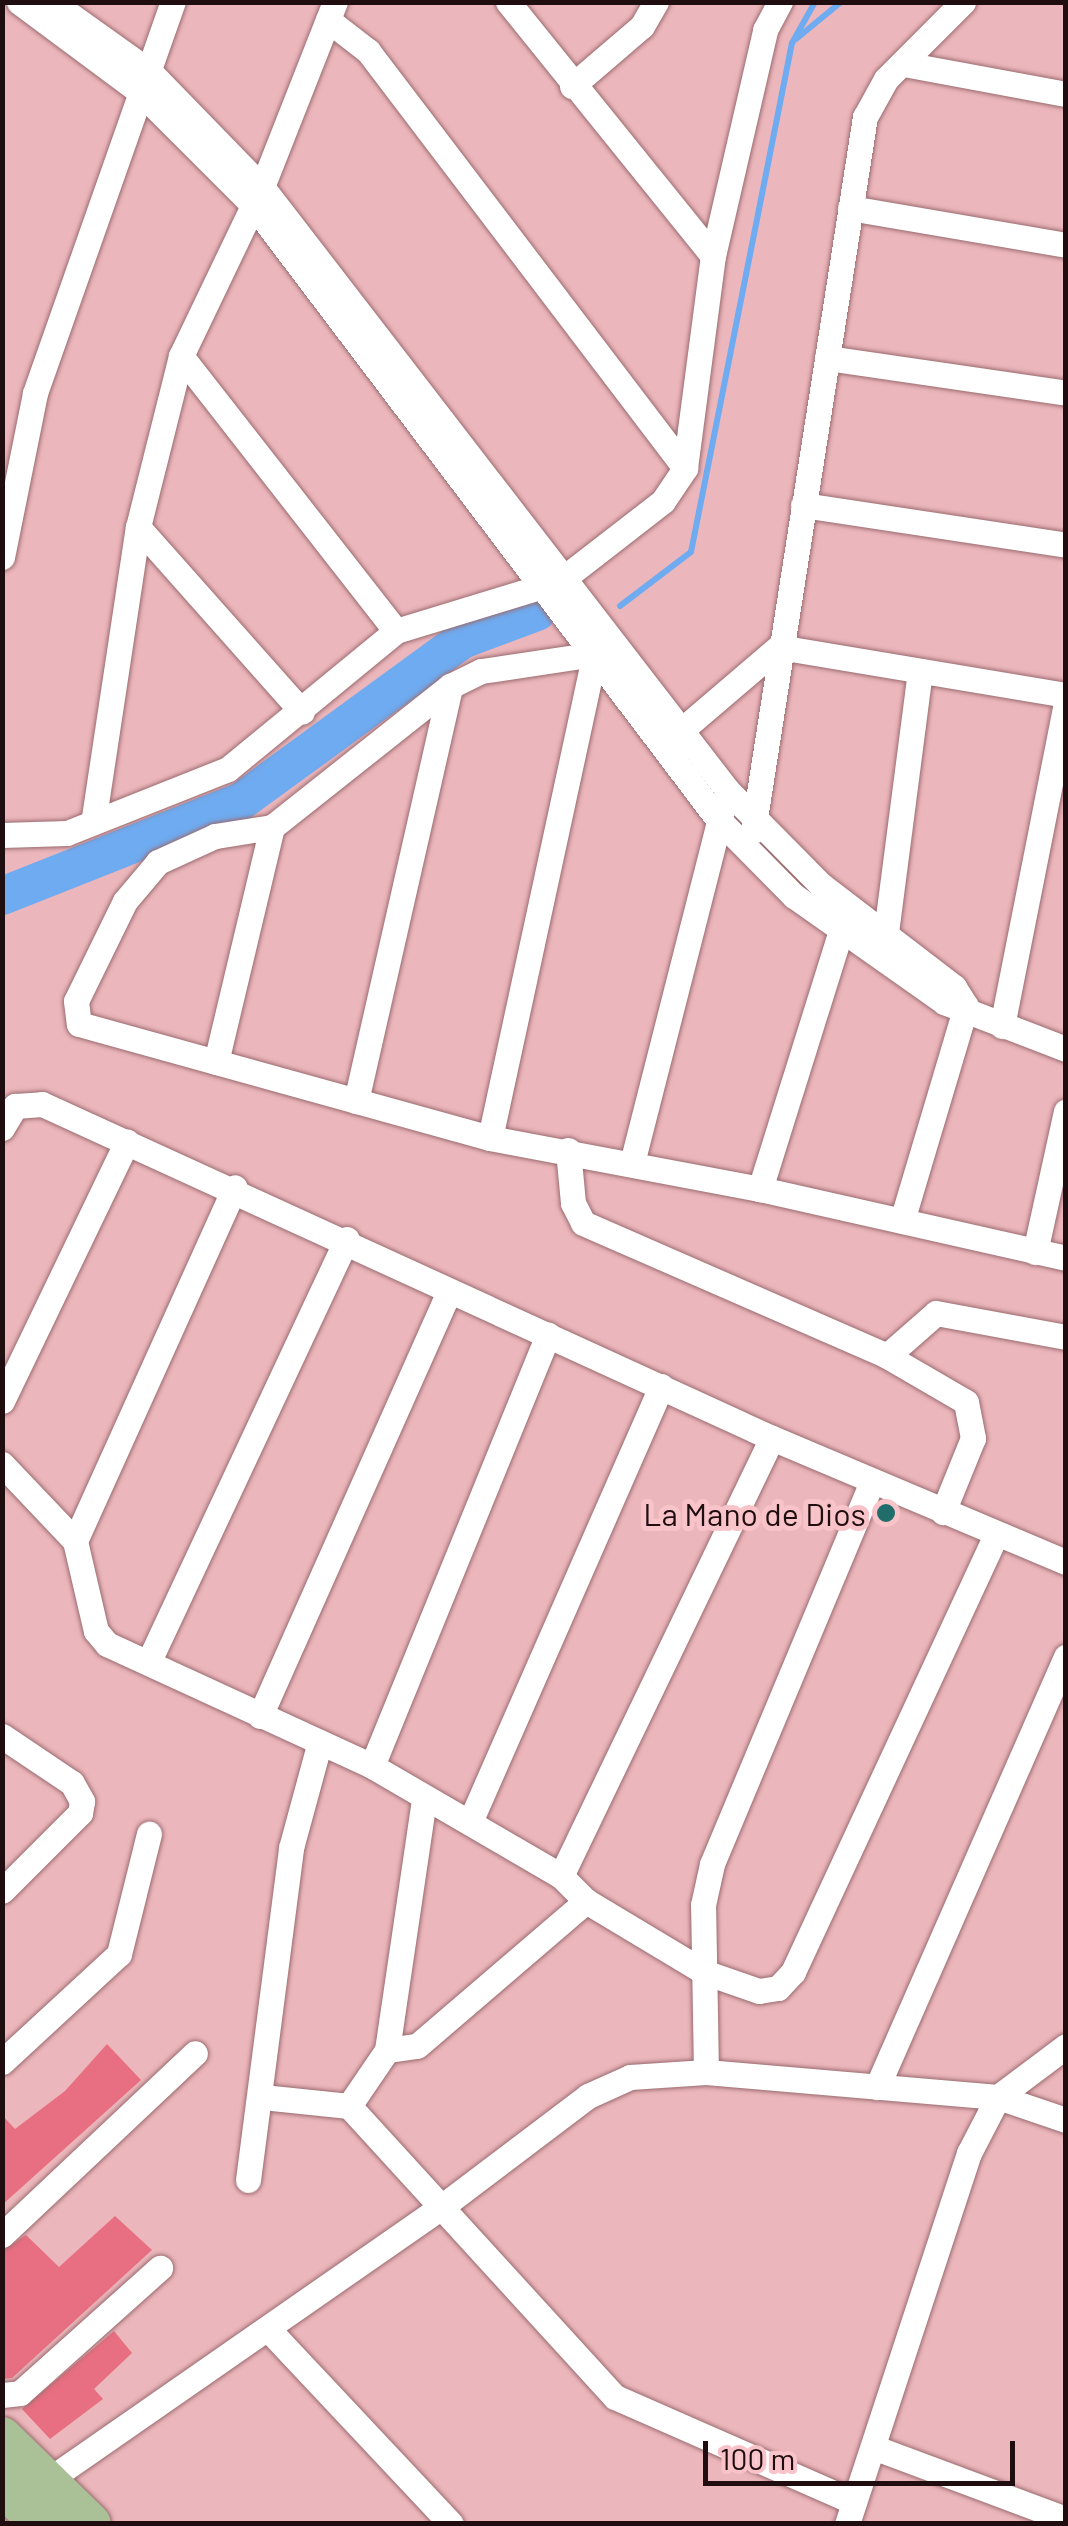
<!DOCTYPE html>
<html>
<head>
<meta charset="utf-8">
<style>
  body { margin:0 }
  #map { position:relative; width:1068px; height:2526px; overflow:hidden; background:#ecb7bc; font-family:Barlow,sans-serif }
  div>[style] { position:absolute }
  .stream>* { height:6px; margin:-3px; padding:0 3px; transform-origin:3px; border-radius:3px; background:#6fabf0 }
  .river>* { height:38px; margin:-19px; padding:0 19px; transform-origin:19px; border-radius:19px; background:#6fabf0 }
  .building>* { inset:0; background:#e76f81 }
  .roads { filter:drop-shadow(0 0 2px #9a6b6f) drop-shadow(0 0 2px #9a6b6f) }
  .minor>* { height:25px; margin:-12.5px; padding:0 12.5px; transform-origin:12.5px; border-radius:12.5px; background:#fff }
  .primary>* { height:40px; margin:-20px; padding:0 20px; transform-origin:20px; border-radius:20px; background:#aac198 }
  .dots>* { width:28px; height:28px; translate:-50% -50%; box-sizing:border-box; border:5px solid #f9c4c9; border-radius:50% }
  span { translate:-50% -50%; white-space:nowrap; text-align:center; line-height:1.15; -webkit-text-stroke:10px #f9c4c9; paint-order:stroke }
  .poi-label { font-size:32px; color:#1f0d0f }
  .right { translate:-100% -50%; text-align:right }
  .frame { position:absolute; inset:0; border:5px solid #1f0d0f; pointer-events:none }
  .scale { position:absolute; left:703px; top:2441px; width:312px; height:45px; box-sizing:border-box; border:5px solid #1f0d0f; border-top:0; padding-left:12px; font-size:30px; line-height:35px; white-space:nowrap; color:#1f0d0f; -webkit-text-stroke:8px #f9c4c9; paint-order:stroke }
</style>
</head>
<body>
<div id="map">
  <div class="stream">
    <i style="left:796px;top:39px;width:58px;rotate:-39.4deg"></i>
    <i style="left:620px;top:606px;width:89px;rotate:-37.3deg"></i>
    <i style="left:691px;top:552px;width:519px;rotate:-78.78deg"></i>
    <i style="left:792px;top:43px;width:47px;rotate:-60.7deg"></i>
  </div>
  <div class="river">
    <i style="left:2px;top:896px;width:256px;rotate:-21.6deg"></i>
    <i style="left:240px;top:802px;width:275px;rotate:-36.1deg"></i>
    <i style="left:462px;top:640px;width:80px;rotate:-20.5deg"></i>
  </div>
  <div class="building">
    <i style="clip-path:polygon(107px 2044px,141px 2080px,2px 2205px,2px 2115px,15px 2129px,65px 2091px)"></i>
    <i style="clip-path:polygon(115px 2216px,152px 2250px,12px 2378px,2px 2379px,2px 2251px,26px 2235px,59px 2267px)"></i>
    <i style="clip-path:polygon(114px 2331px,132px 2353px,94px 2389px,103px 2399px,50px 2439px,22px 2409px)"></i>
  </div>
  <div class="roads">
    <div class="minor">
      <i style="left:19px;top:2px;width:151px;rotate:36.6deg"></i>
      <i style="left:140px;top:92px;width:160px;rotate:45deg"></i>
      <i style="left:253px;top:205px;width:769px;rotate:52.88deg"></i>
      <i style="left:717px;top:818px;width:110px;rotate:45.4deg"></i>
      <i style="left:794px;top:896px;width:184px;rotate:35.2deg"></i>
      <i style="left:944px;top:1002px;width:131px;rotate:21.1deg"></i>
      <i style="left:52px;top:2px;width:120px;rotate:35.5deg"></i>
      <i style="left:150px;top:72px;width:161px;rotate:45.8deg"></i>
      <i style="left:262px;top:187px;width:763px;rotate:52.35deg"></i>
      <i style="left:728px;top:791px;width:132px;rotate:45.3deg"></i>
      <i style="left:821px;top:885px;width:168px;rotate:37.5deg"></i>
      <i style="left:954px;top:987px;width:22px;rotate:58deg"></i>
      <i style="left:966px;top:1006px;width:224px;rotate:106.6deg"></i>
      <i style="left:508px;top:2px;width:326px;rotate:51.1deg"></i>
      <i style="left:328px;top:20px;width:51px;rotate:37.8deg"></i>
      <i style="left:368px;top:51px;width:524px;rotate:52.76deg"></i>
      <i style="left:904px;top:64px;width:165px;rotate:10.5deg"></i>
      <i style="left:572px;top:86px;width:92px;rotate:-40.6deg"></i>
      <i style="left:642px;top:26px;width:28px;rotate:-60deg"></i>
      <i style="left:850px;top:208px;width:219px;rotate:9.7deg"></i>
      <i style="left:181px;top:356px;width:349px;rotate:52deg"></i>
      <i style="left:827px;top:358px;width:242px;rotate:8.3deg"></i>
      <i style="left:803px;top:505px;width:266px;rotate:8.6deg"></i>
      <i style="left:138px;top:527px;width:247px;rotate:48.4deg"></i>
      <i style="left:2px;top:557px;width:167px;rotate:-78.6deg"></i>
      <i style="left:35px;top:393px;width:415px;rotate:-70.6deg"></i>
      <i style="left:610px;top:641px;width:20px;rotate:139deg"></i>
      <i style="left:595px;top:654px;width:115px;rotate:171.5deg"></i>
      <i style="left:481px;top:671px;width:34px;rotate:154deg"></i>
      <i style="left:450px;top:686px;width:227px;rotate:141.6deg"></i>
      <i style="left:272px;top:827px;width:58px;rotate:171deg"></i>
      <i style="left:215px;top:836px;width:63px;rotate:155.5deg"></i>
      <i style="left:158px;top:862px;width:51px;rotate:130.2deg"></i>
      <i style="left:125px;top:901px;width:111px;rotate:116.1deg"></i>
      <i style="left:76px;top:1001px;width:23px;rotate:83deg"></i>
      <i style="left:79px;top:1024px;width:427px;rotate:15.5deg"></i>
      <i style="left:490px;top:1138px;width:275px;rotate:10.7deg"></i>
      <i style="left:760px;top:1189px;width:314px;rotate:12.7deg"></i>
      <i style="left:779px;top:647px;width:291px;rotate:9.5deg"></i>
      <i style="left:684px;top:728px;width:125px;rotate:-40.5deg"></i>
      <i style="left:94px;top:817px;width:293px;rotate:-81.4deg"></i>
      <i style="left:138px;top:527px;width:176px;rotate:-75.9deg"></i>
      <i style="left:181px;top:356px;width:187px;rotate:-64.4deg"></i>
      <i style="left:262px;top:187px;width:199px;rotate:-68.5deg"></i>
      <i style="left:753px;top:831px;width:723px;rotate:-81.09deg"></i>
      <i style="left:865px;top:117px;width:43px;rotate:-61.1deg"></i>
      <i style="left:886px;top:79px;width:109px;rotate:-45deg"></i>
      <i style="left:2px;top:835px;width:65px;rotate:-1.8deg"></i>
      <i style="left:67px;top:833px;width:173px;rotate:-21.7deg"></i>
      <i style="left:228px;top:769px;width:217px;rotate:-39.4deg"></i>
      <i style="left:396px;top:631px;width:171px;rotate:-17deg"></i>
      <i style="left:560px;top:581px;width:130px;rotate:-37.8deg"></i>
      <i style="left:663px;top:501px;width:40px;rotate:-56deg"></i>
      <i style="left:685px;top:468px;width:214px;rotate:-82.5deg"></i>
      <i style="left:713px;top:256px;width:232px;rotate:-77deg"></i>
      <i style="left:765px;top:30px;width:32px;rotate:-62deg"></i>
      <i style="left:884px;top:948px;width:278px;rotate:-82.6deg"></i>
      <i style="left:1002px;top:1026px;width:328px;rotate:-78.8deg"></i>
      <i style="left:216px;top:1062px;width:242px;rotate:-76.6deg"></i>
      <i style="left:356px;top:1101px;width:426px;rotate:-77.2deg"></i>
      <i style="left:2px;top:1128px;width:26px;rotate:-59deg"></i>
      <i style="left:15px;top:1106px;width:27px;rotate:-4deg"></i>
      <i style="left:42px;top:1104px;width:803px;rotate:24.59deg"></i>
      <i style="left:772px;top:1438px;width:319px;rotate:22.9deg"></i>
      <i style="left:490px;top:1138px;width:495px;rotate:-77.8deg"></i>
      <i style="left:568px;top:1150px;width:53px;rotate:84.6deg"></i>
      <i style="left:573px;top:1203px;width:22px;rotate:63deg"></i>
      <i style="left:583px;top:1223px;width:332px;rotate:23.6deg"></i>
      <i style="left:887px;top:1356px;width:91px;rotate:30.2deg"></i>
      <i style="left:966px;top:1402px;width:37px;rotate:79deg"></i>
      <i style="left:973px;top:1438px;width:80px;rotate:112.1deg"></i>
      <i style="left:632px;top:1163px;width:369px;rotate:-75.7deg"></i>
      <i style="left:760px;top:1189px;width:267px;rotate:-72.6deg"></i>
      <i style="left:1035px;top:1252px;width:144px;rotate:-77.6deg"></i>
      <i style="left:887px;top:1356px;width:65px;rotate:-41.3deg"></i>
      <i style="left:936px;top:1313px;width:132px;rotate:10.5deg"></i>
      <i style="left:2px;top:1401px;width:288px;rotate:-64.3deg"></i>
      <i style="left:2px;top:1464px;width:106px;rotate:46.5deg"></i>
      <i style="left:75px;top:1541px;width:92px;rotate:76.9deg"></i>
      <i style="left:96px;top:1631px;width:17px;rotate:50deg"></i>
      <i style="left:107px;top:1644px;width:292px;rotate:24.7deg"></i>
      <i style="left:372px;top:1766px;width:219px;rotate:30.2deg"></i>
      <i style="left:561px;top:1876px;width:35px;rotate:45deg"></i>
      <i style="left:586px;top:1901px;width:138px;rotate:31deg"></i>
      <i style="left:704px;top:1972px;width:58px;rotate:19.1deg"></i>
      <i style="left:759px;top:1991px;width:19px;rotate:-9deg"></i>
      <i style="left:778px;top:1988px;width:22px;rotate:-47deg"></i>
      <i style="left:793px;top:1972px;width:482px;rotate:-65.1deg"></i>
      <i style="left:75px;top:1541px;width:388px;rotate:-65.7deg"></i>
      <i style="left:149px;top:1661px;width:466px;rotate:-64.9deg"></i>
      <i style="left:260px;top:1716px;width:464px;rotate:-66deg"></i>
      <i style="left:2px;top:1736px;width:84px;rotate:33.9deg"></i>
      <i style="left:72px;top:1783px;width:21px;rotate:61deg"></i>
      <i style="left:82px;top:1801px;width:12px;rotate:99deg"></i>
      <i style="left:80px;top:1813px;width:110px;rotate:135deg"></i>
      <i style="left:372px;top:1766px;width:466px;rotate:-67.8deg"></i>
      <i style="left:470px;top:1822px;width:476px;rotate:-66.3deg"></i>
      <i style="left:561px;top:1876px;width:486px;rotate:-64.3deg"></i>
      <i style="left:387px;top:2050px;width:30px;rotate:-8deg"></i>
      <i style="left:417px;top:2046px;width:223px;rotate:-40.6deg"></i>
      <i style="left:2px;top:2062px;width:159px;rotate:-42.7deg"></i>
      <i style="left:119px;top:1954px;width:124px;rotate:-76deg"></i>
      <i style="left:706px;top:2072px;width:167px;rotate:-91deg"></i>
      <i style="left:703px;top:1905px;width:42px;rotate:-77.6deg"></i>
      <i style="left:712px;top:1864px;width:414px;rotate:-67.3deg"></i>
      <i style="left:877px;top:2087px;width:470px;rotate:-66.3deg"></i>
      <i style="left:263px;top:2097px;width:86px;rotate:6deg"></i>
      <i style="left:349px;top:2106px;width:394px;rotate:47.6deg"></i>
      <i style="left:615px;top:2397px;width:261px;rotate:23.7deg"></i>
      <i style="left:349px;top:2106px;width:68px;rotate:-55.8deg"></i>
      <i style="left:387px;top:2050px;width:255px;rotate:-81.6deg"></i>
      <i style="left:248px;top:2180px;width:335px;rotate:-82.6deg"></i>
      <i style="left:291px;top:1848px;width:107px;rotate:-74.8deg"></i>
      <i style="left:2px;top:2235px;width:265px;rotate:-43.3deg"></i>
      <i style="left:268px;top:2329px;width:267px;rotate:46.8deg"></i>
      <i style="left:2px;top:2395px;width:18px;rotate:-6deg"></i>
      <i style="left:20px;top:2393px;width:188px;rotate:-41.8deg"></i>
      <i style="left:873px;top:2447px;width:206px;rotate:20.5deg"></i>
      <i style="left:47px;top:2481px;width:479px;rotate:-34.8deg"></i>
      <i style="left:440px;top:2208px;width:186px;rotate:-37.1deg"></i>
      <i style="left:588px;top:2096px;width:46px;rotate:-24.3deg"></i>
      <i style="left:630px;top:2077px;width:76px;rotate:-3.8deg"></i>
      <i style="left:706px;top:2072px;width:293px;rotate:4.9deg"></i>
      <i style="left:998px;top:2097px;width:72px;rotate:18.7deg"></i>
      <i style="left:847px;top:2524px;width:391px;rotate:-71.8deg"></i>
      <i style="left:969px;top:2153px;width:63px;rotate:-62.6deg"></i>
      <i style="left:998px;top:2097px;width:85px;rotate:-36.9deg"></i>
    </div>
    <div class="primary">
      <i style="left:2px;top:2437px;width:124px;rotate:44.3deg"></i>
      <i style="left:2px;top:2486px;width:54px;rotate:44.3deg"></i>
    </div>
  </div>
  <div class="dots">
    <i style="left:886px;top:1513px;background:#216d6b"></i>
  </div>
  <div class="poi-label">
    <span class="right" style="left:866px;top:1513px">La Mano de Dios</span>
  </div>
  <div class="frame"></div>
  <div class="scale">100 m</div>
</div>
</body>
</html>
